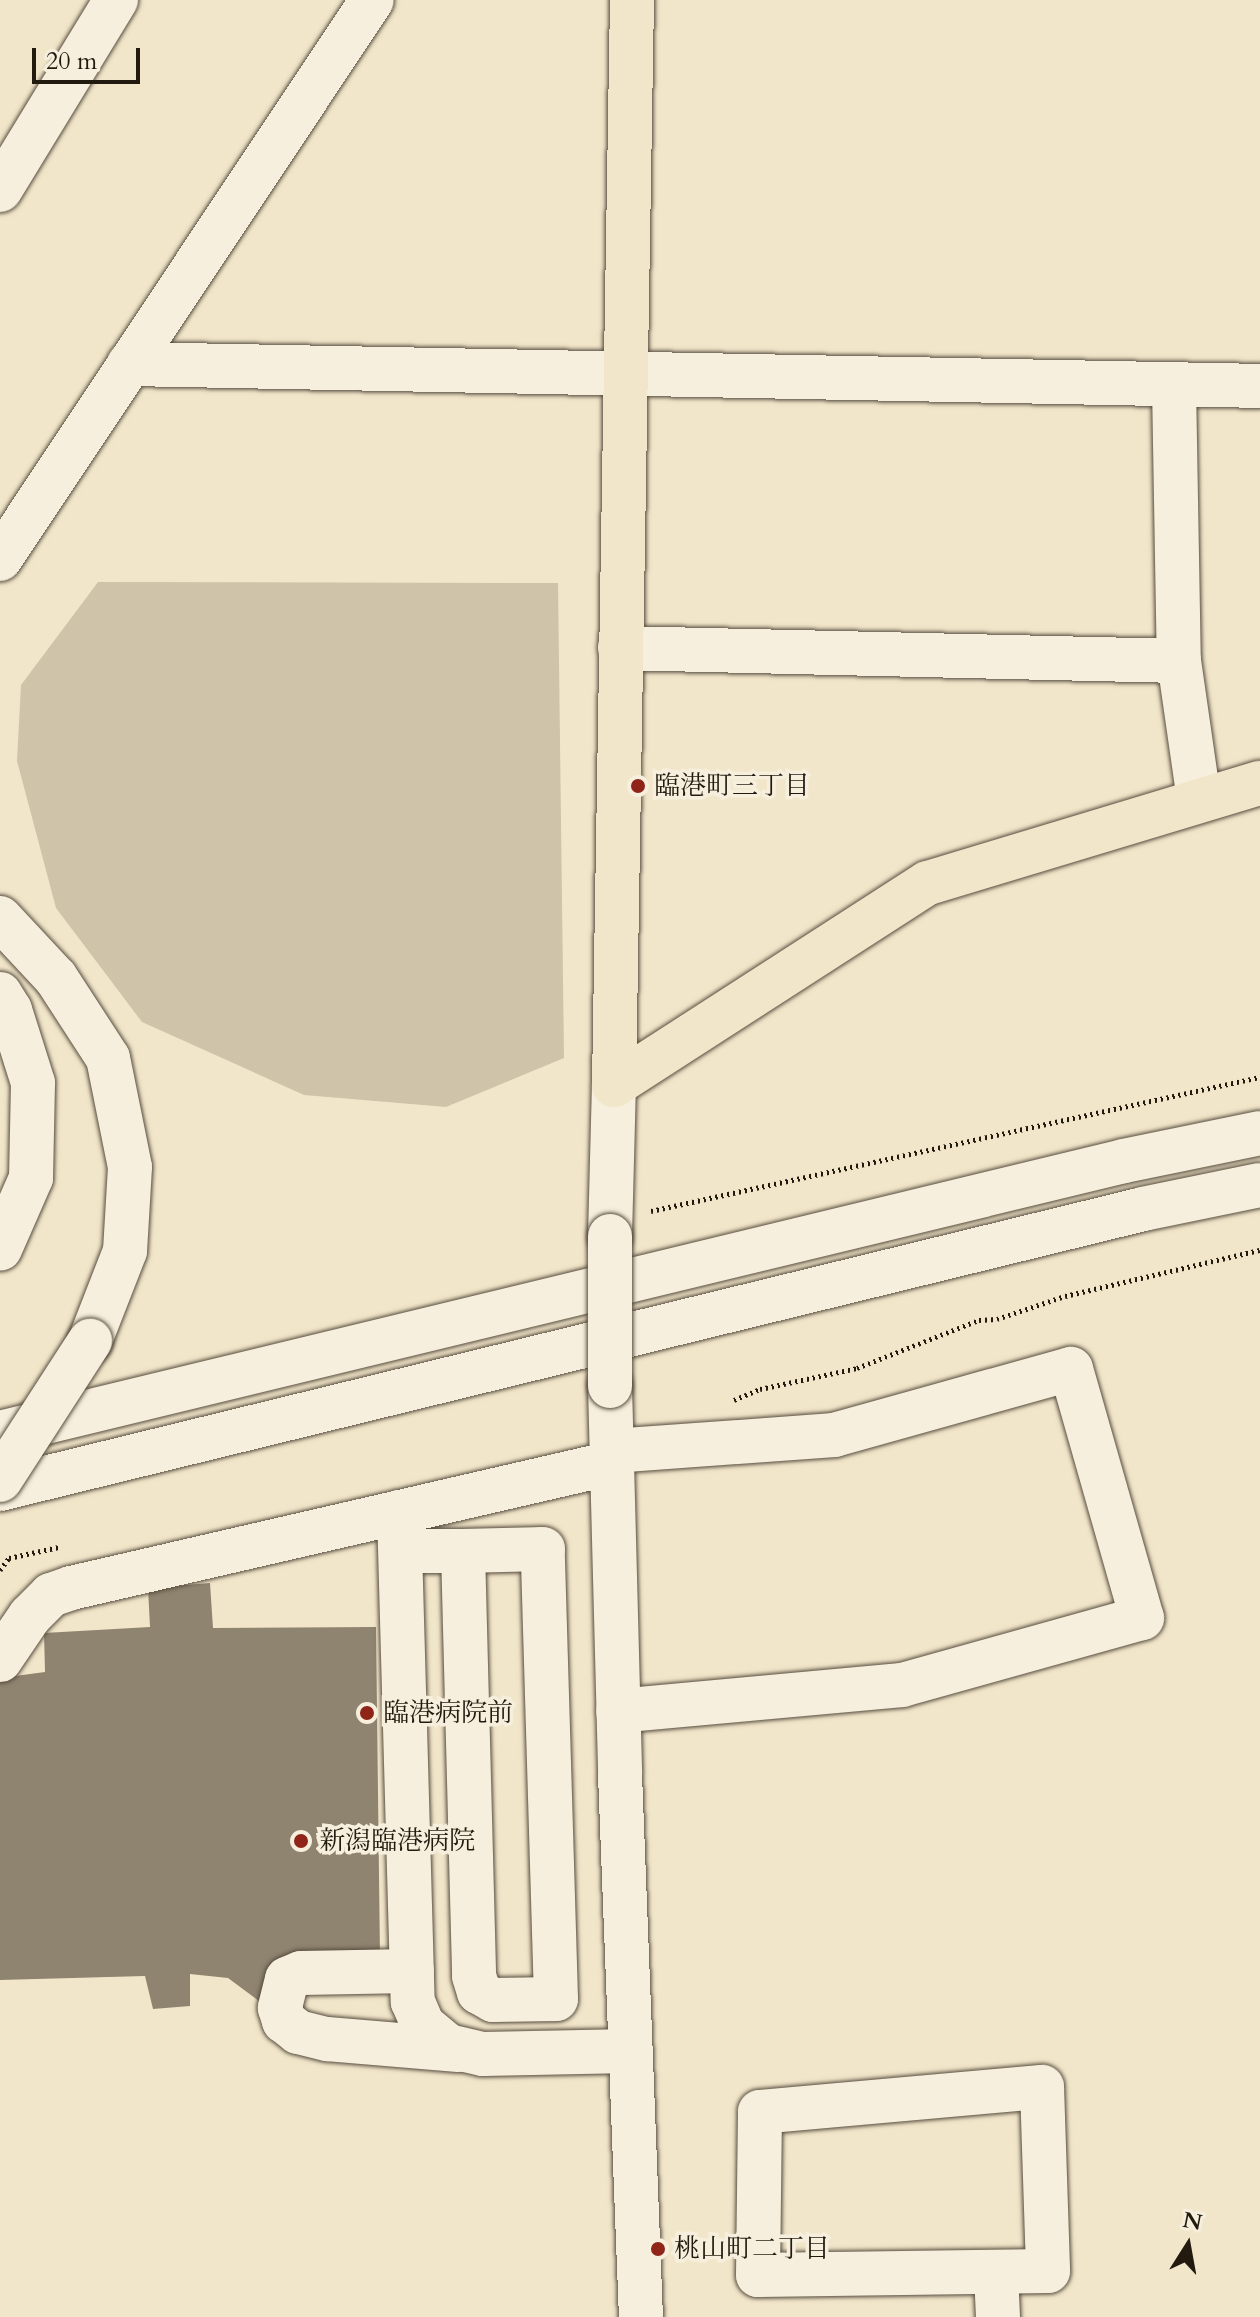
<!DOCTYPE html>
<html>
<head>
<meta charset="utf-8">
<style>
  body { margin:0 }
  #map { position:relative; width:1260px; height:2317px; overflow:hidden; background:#f2e6ca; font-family:Cardo,"Noto Serif JP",serif }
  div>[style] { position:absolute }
  .green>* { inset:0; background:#cfc3aa }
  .building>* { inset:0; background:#8f8470 }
  .path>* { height:5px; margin-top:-2.5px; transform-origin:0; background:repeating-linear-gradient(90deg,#231a0f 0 2px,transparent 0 6px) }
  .roads { filter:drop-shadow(0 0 2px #574d3e) drop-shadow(0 0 2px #574d3e) }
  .minor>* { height:44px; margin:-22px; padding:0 22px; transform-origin:22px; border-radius:22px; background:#f7efdd }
  .major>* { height:44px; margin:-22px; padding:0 22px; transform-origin:22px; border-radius:22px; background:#f2e6ca }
  .bridges { filter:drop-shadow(0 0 2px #574d3e) drop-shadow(0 0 2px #574d3e) }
  .minor-bridge>* { height:44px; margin:-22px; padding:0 22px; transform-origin:22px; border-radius:22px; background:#f7efdd }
  .dots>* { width:22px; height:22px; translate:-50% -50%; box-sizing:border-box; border:4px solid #f7efdd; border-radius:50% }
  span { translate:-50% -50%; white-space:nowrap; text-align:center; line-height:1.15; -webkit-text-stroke:7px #f7efdd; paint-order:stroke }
  .poi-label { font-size:26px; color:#231a0f }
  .left { translate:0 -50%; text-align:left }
  .north { position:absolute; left:1148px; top:2205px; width:80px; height:80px; -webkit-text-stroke:6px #f7efdd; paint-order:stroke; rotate:11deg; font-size:22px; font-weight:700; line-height:32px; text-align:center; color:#231a0f }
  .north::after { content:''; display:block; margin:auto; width:28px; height:36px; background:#231a0f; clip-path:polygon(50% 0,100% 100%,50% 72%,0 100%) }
  .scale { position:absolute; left:32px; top:48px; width:108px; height:36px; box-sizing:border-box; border:4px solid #231a0f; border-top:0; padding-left:10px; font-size:24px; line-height:28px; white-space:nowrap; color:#231a0f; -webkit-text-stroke:6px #f7efdd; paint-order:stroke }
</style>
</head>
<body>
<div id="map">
  <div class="green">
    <i style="clip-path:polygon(98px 582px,558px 583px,564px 1058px,446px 1107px,304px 1095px,142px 1022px,56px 908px,17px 761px,21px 685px)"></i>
  </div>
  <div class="building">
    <i style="clip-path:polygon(210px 1583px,213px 1628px,376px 1627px,380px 1957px,259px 2001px,228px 1978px,190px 1974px,190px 2006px,153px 2009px,145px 1976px,0 1980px,0 1678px,45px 1672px,44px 1633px,150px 1627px,148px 1588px)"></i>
  </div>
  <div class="path">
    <i style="left:651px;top:1211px;width:624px;rotate:-12.41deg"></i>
    <i style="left:734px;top:1400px;width:28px;rotate:-23deg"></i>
    <i style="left:760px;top:1389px;width:99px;rotate:-12.2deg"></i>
    <i style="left:857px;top:1368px;width:131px;rotate:-21.5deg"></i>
    <i style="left:979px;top:1320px;width:18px;rotate:-3deg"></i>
    <i style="left:997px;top:1319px;width:72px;rotate:-18.7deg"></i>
    <i style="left:1065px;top:1296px;width:200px;rotate:-13.3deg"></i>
    <i style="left:0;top:1570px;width:15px;rotate:-53deg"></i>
    <i style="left:9px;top:1558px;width:51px;rotate:-12.4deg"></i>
  </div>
  <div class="roads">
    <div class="minor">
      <i style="left:0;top:190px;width:223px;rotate:-58.6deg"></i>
      <i style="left:129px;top:364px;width:1131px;rotate:1.11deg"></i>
      <i style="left:1174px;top:385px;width:276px;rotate:89deg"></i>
      <i style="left:1179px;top:661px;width:140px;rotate:81.8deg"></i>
      <i style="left:0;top:559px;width:671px;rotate:-56.36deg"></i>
      <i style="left:620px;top:648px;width:559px;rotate:1.33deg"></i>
      <i style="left:0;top:918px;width:82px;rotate:47deg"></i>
      <i style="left:56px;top:978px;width:95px;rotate:57deg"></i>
      <i style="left:108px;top:1058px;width:111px;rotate:78.6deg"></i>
      <i style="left:130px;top:1167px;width:84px;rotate:93.4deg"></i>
      <i style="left:125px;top:1251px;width:97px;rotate:111.3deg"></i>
      <i style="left:0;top:994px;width:19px;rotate:58deg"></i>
      <i style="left:10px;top:1010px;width:77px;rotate:72.5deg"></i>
      <i style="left:33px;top:1083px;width:95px;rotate:91.2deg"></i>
      <i style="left:31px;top:1178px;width:77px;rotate:113.6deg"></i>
      <i style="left:610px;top:1236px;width:151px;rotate:-88.5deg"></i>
      <i style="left:610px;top:1386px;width:388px;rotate:88.5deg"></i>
      <i style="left:620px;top:1774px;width:543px;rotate:87.79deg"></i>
      <i style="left:0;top:1433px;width:1156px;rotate:-13.6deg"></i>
      <i style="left:1124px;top:1161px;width:139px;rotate:-11.6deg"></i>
      <i style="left:612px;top:1451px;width:223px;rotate:-4.1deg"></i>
      <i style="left:834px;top:1435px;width:246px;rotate:-15.6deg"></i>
      <i style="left:1071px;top:1369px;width:259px;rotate:74.1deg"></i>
      <i style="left:1142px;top:1618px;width:249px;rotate:164.4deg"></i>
      <i style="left:902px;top:1685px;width:285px;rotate:174.8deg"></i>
      <i style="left:0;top:1489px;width:1177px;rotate:-13.76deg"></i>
      <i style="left:1143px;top:1209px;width:119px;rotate:-11.6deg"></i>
      <i style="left:399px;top:1512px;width:490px;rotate:88.4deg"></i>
      <i style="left:413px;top:2002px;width:25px;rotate:67deg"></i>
      <i style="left:423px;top:2025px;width:33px;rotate:40deg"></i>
      <i style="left:448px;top:2046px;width:36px;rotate:13deg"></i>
      <i style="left:483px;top:2054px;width:148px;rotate:-1.2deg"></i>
      <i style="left:401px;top:1551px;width:62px"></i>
      <i style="left:463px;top:1551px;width:425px;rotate:88.5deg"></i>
      <i style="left:474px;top:1976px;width:17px;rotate:73deg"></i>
      <i style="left:479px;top:1992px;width:16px;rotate:30deg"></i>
      <i style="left:493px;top:2000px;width:63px;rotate:-0.9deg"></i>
      <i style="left:556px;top:1999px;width:450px;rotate:-91.7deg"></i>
      <i style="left:543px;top:1549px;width:80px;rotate:178.6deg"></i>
      <i style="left:0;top:1660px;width:53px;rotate:-55.7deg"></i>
      <i style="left:30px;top:1616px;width:30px;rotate:-45deg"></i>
      <i style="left:51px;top:1595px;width:21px;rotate:-19deg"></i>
      <i style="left:71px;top:1588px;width:555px;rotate:-13.01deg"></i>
      <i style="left:412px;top:1971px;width:111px;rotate:179deg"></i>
      <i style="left:301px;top:1973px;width:15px;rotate:157deg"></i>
      <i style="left:287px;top:1979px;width:30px;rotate:104deg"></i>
      <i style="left:280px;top:2008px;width:14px;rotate:73deg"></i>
      <i style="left:284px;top:2021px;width:18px;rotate:38deg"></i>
      <i style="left:298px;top:2032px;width:30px;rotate:14deg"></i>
      <i style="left:327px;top:2039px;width:132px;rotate:4.8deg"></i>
      <i style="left:1042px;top:2087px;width:184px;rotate:88.1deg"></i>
      <i style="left:1048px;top:2271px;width:290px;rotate:179.2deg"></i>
      <i style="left:758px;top:2275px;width:163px;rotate:-89.3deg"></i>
      <i style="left:760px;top:2112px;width:283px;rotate:-5.1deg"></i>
      <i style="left:996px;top:2273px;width:44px;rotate:87.4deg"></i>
    </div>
    <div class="major">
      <i style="left:614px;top:1085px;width:1085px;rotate:-89.05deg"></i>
      <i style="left:614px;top:1085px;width:373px;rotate:-32.8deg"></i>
      <i style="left:928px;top:883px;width:347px;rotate:-16.8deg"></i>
    </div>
  </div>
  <div class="bridges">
    <div class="minor-bridge">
      <i style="left:610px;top:1236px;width:150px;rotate:90deg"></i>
      <i style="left:0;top:1480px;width:166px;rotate:-57.1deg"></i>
    </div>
  </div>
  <div class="dots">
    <i style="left:638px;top:786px;background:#8f2418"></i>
    <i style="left:367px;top:1713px;background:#8f2418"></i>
    <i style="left:301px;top:1841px;background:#8f2418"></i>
    <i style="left:658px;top:2249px;background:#8f2418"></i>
  </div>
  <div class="poi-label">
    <span class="left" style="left:654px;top:786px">臨港町三丁目</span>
    <span class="left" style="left:383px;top:1713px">臨港病院前</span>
    <span class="left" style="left:319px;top:1841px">新潟臨港病院</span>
    <span class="left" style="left:674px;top:2249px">桃山町二丁目</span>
  </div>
  <div class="north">N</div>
  <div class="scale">20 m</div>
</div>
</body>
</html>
